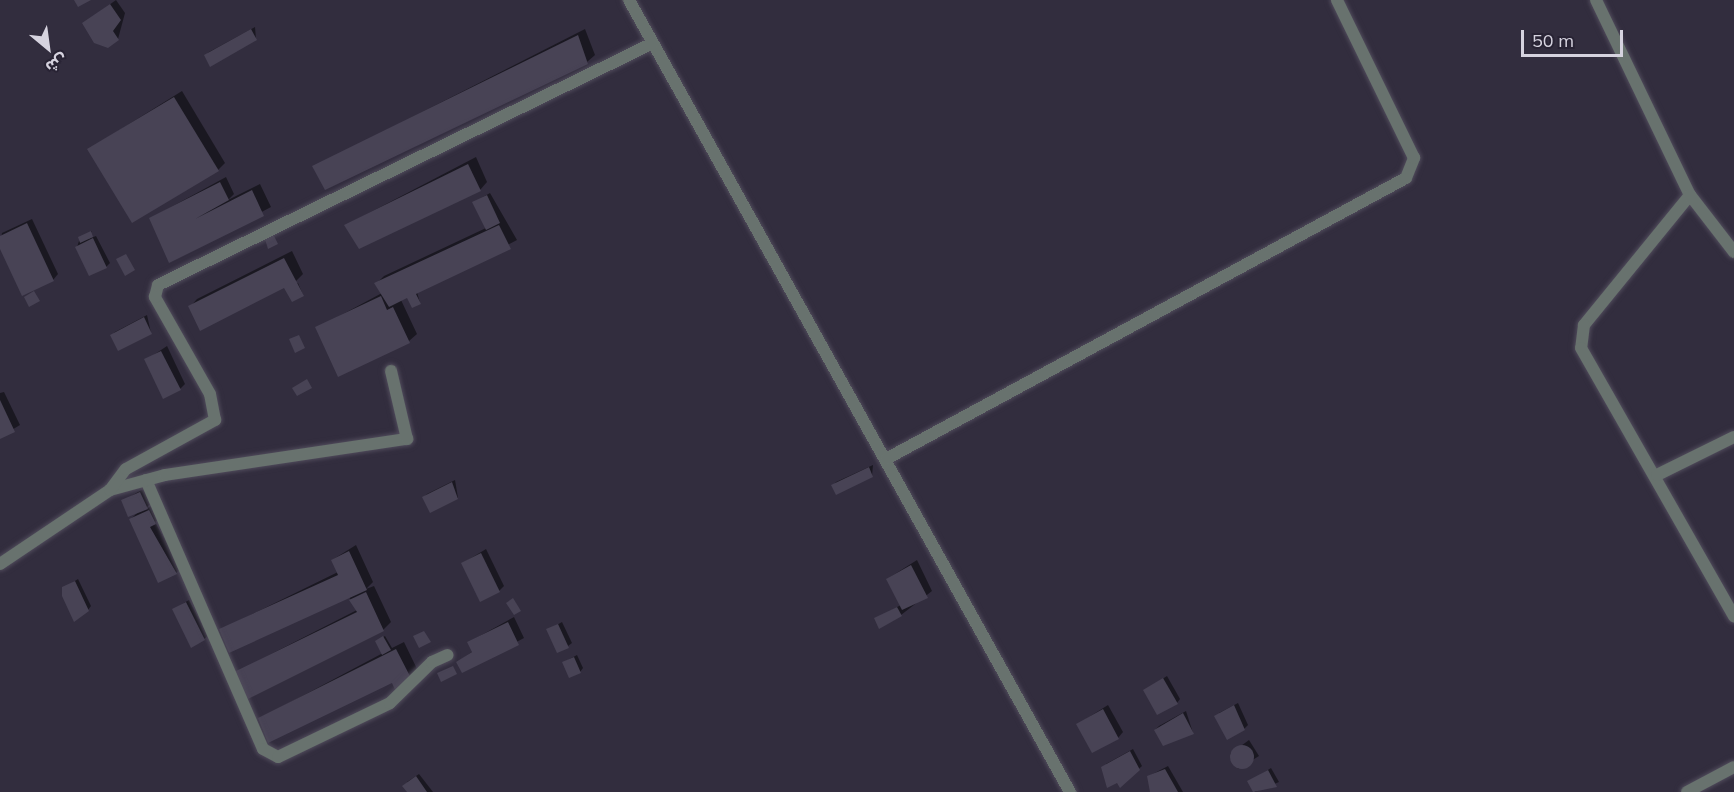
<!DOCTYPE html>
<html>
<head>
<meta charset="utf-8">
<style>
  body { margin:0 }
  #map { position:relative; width:1734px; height:792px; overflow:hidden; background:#322d3e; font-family:Mulish,"Noto Sans Arabic",sans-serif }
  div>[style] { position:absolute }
  .shadow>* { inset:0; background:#0007 }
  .building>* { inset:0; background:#484355 }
  .round { border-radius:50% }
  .roads { filter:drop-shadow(0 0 2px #504b5b) drop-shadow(0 0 2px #504b5b) }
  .minor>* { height:12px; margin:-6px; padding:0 6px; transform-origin:6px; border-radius:6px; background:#68726e }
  span { translate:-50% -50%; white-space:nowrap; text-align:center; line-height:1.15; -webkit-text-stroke:6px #282334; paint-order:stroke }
  .north { position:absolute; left:18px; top:18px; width:60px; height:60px; -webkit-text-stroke:4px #282334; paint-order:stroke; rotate:151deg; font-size:16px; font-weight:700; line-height:24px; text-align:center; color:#d6d3df }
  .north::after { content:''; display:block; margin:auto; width:21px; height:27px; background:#d6d3df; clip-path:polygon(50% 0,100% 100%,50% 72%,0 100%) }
  .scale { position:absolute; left:1521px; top:30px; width:102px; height:27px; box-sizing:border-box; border:3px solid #d6d3df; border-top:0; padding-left:8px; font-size:18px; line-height:21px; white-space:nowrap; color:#d6d3df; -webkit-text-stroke:4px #282334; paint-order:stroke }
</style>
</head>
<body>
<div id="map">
  <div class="shadow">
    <i style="clip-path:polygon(116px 0,125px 13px,118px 39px,84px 23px)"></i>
    <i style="clip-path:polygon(255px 27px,256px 39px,205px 56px,209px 52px)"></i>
    <i style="clip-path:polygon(585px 29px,595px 55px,587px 62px,314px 167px)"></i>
    <i style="clip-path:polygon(182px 91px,225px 163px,218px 170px,89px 149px)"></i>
    <i style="clip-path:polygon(476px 157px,487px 182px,480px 190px,346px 225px)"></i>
    <i style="clip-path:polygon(226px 177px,234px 194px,228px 200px,260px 184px,271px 207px,169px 261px,151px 218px)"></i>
    <i style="clip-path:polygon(490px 193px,517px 240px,417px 292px,420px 303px,414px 294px,401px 300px,417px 334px,409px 341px,317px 328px,382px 293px,376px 284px,384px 276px,486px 228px,474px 202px)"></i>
    <i style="clip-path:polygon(32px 219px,58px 274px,53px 280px,0 245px,2px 233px)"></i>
    <i style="clip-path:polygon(92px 231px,88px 239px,96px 236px,110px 263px,106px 267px,77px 247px,80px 238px)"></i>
    <i style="clip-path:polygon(292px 251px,303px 274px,291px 286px,298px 283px,303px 295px,292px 300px,287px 289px,292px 283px,201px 329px,190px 307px,197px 299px)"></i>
    <i style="clip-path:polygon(147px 315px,151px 333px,112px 335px,115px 332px)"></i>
    <i style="clip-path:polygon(167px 346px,185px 384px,180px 389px,146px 360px)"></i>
    <i style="clip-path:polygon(4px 392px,20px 425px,0 437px,0 393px)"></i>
    <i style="clip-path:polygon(873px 465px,872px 476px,833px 486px,836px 482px)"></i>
    <i style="clip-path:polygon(455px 480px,458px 498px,424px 497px,427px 494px)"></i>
    <i style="clip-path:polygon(143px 489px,150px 504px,145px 509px,155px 505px,160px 517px,155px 522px,181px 568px,176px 573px,131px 519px,138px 512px,123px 501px)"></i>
    <i style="clip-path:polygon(356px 545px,373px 582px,366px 589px,374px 586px,391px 622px,383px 630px,236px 672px,357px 610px,349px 597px,220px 630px,338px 572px,332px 560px)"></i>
    <i style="clip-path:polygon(486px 549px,504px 586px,499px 591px,463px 563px)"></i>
    <i style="clip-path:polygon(917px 560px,932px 591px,901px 615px,876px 618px,901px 605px,887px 579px)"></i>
    <i style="clip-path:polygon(78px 579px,91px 606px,88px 610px,64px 588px)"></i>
    <i style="clip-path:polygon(189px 600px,208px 636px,204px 639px,174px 609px)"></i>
    <i style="clip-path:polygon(514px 617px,524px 638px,462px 671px,458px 662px,473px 651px,469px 642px)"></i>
    <i style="clip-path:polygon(562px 622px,572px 643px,568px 646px,548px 630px)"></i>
    <i style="clip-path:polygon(385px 636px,392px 648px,404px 642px,419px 673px,259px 719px,383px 653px,378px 640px)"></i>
    <i style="clip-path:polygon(577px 655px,583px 668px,580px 672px,564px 662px)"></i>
    <i style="clip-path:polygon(1167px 676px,1180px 699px,1177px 703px,1145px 690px)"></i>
    <i style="clip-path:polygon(1238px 703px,1248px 725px,1244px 729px,1219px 713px)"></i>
    <i style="clip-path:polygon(1108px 705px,1123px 732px,1118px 738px,1078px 724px)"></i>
    <i style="clip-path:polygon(1186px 711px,1193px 733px,1155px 730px,1159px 726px)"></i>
    <i style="clip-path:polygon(1249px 740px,1259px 756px,1238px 769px,1230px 754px)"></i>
    <i style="clip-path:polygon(1133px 749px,1142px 766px,1120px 786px,1106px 764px)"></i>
    <i style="clip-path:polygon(1168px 766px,1183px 792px,1154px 792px,1149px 776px)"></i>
    <i style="clip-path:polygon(1271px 768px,1279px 782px,1255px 792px,1249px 782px)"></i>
    <i style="clip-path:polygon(419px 774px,433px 792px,417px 792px,407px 782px)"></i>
  </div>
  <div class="building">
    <i style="clip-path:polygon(74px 0,91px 0,78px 7px)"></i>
    <i style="clip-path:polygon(110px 4px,121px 20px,113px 31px,119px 40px,108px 48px,94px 43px,82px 23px)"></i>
    <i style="clip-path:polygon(251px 29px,257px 40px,210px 67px,204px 55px)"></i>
    <i style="clip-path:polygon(578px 35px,588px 64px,325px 190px,312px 166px)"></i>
    <i style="clip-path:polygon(174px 97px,219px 171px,132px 223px,87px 149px)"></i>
    <i style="clip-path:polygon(468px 164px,481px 191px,359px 249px,344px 225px)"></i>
    <i style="clip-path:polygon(220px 182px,229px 200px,195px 219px,252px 190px,264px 216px,169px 263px,149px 218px)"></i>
    <i style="clip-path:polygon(487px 195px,500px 223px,486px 230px,472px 202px)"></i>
    <i style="clip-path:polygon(27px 223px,54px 281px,22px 296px,0 249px,0 236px)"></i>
    <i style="clip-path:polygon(499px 225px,511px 249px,416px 294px,421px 304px,412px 308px,407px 298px,389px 307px,374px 283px)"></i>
    <i style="clip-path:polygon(91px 231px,93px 237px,80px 243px,78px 237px)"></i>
    <i style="clip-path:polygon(272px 232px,278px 244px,268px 249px,264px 236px)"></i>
    <i style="clip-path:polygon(93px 238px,107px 268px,89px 276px,75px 247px)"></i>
    <i style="clip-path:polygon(126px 254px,135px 270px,125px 276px,116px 259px)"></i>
    <i style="clip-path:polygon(284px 258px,304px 296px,292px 302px,284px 288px,200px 331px,188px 306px)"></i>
    <i style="clip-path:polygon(34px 291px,40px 301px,29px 307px,24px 297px)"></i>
    <i style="clip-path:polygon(381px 296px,387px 310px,393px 307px,410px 343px,338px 377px,315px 327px)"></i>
    <i style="clip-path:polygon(144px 317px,152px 334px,118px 351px,110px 335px)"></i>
    <i style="clip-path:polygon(299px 335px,305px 348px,295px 353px,289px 339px)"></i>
    <i style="clip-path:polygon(161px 351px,181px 390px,163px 399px,144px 359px)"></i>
    <i style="clip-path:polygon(307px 379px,312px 388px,297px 396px,292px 388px)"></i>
    <i style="clip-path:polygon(0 400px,15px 432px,0 439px)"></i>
    <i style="clip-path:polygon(869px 467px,873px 477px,836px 495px,831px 485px)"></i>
    <i style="clip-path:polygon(452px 482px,458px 499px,430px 513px,422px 497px)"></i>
    <i style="clip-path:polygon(140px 492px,148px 509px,128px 517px,121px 500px)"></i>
    <i style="clip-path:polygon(149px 510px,156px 524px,150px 527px,177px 574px,158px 583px,129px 519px)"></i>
    <i style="clip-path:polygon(349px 551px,367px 590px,229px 653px,219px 629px,338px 575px,331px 560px)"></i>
    <i style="clip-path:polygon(481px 553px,500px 592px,480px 602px,461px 563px)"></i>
    <i style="clip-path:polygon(911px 565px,928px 598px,902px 610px,886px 579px)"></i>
    <i style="clip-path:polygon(75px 581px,89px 611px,74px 622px,62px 596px,62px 587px)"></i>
    <i style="clip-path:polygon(366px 592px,384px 631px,248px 699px,234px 672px,357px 612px,349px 600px)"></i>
    <i style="clip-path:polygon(513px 598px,521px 611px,514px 615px,506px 603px)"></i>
    <i style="clip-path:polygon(186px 602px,205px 640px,191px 648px,172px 609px)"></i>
    <i style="clip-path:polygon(897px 607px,902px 616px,879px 629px,874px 618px)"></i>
    <i style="clip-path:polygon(508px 622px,519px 645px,462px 673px,456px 662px,472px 652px,467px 642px)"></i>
    <i style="clip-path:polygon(558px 624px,569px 648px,557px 653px,546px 629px)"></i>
    <i style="clip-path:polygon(424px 631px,431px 642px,419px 648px,413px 636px)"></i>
    <i style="clip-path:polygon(383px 636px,391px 650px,382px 655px,375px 641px)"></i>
    <i style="clip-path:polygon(396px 649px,413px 682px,396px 692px,392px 683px,268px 743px,258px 718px)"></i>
    <i style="clip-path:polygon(574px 657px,581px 673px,569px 678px,562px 662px)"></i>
    <i style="clip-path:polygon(453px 666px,457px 674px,441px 682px,437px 673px)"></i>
    <i style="clip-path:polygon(1163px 678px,1178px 704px,1157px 715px,1143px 690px)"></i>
    <i style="clip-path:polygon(1234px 705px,1245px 730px,1227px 740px,1214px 716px)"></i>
    <i style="clip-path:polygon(1103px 709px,1119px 739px,1092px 753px,1076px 724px)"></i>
    <i style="clip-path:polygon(1183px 713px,1194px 734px,1163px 746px,1154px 730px)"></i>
    <i class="round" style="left:1230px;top:745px;width:24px;height:24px"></i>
    <i style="clip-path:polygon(1130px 751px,1140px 770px,1120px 788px,1117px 783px,1107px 788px,1101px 767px)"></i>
    <i style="clip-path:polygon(1165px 769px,1178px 792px,1150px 792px,1147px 776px)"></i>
    <i style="clip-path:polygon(1268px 770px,1277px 787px,1253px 792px,1247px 781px)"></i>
    <i style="clip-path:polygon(416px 776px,427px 792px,407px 792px,402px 786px)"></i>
  </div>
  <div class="roads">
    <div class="minor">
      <i style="left:629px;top:0;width:907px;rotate:60.89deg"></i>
      <i style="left:1596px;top:0;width:216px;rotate:64.3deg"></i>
      <i style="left:1690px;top:195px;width:168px;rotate:129.2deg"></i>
      <i style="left:1584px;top:325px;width:23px;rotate:97deg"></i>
      <i style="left:1581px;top:348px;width:309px;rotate:60.3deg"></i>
      <i style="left:1690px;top:195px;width:72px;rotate:52.3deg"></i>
      <i style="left:886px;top:459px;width:591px;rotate:-28.39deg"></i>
      <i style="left:1406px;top:178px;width:22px;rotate:-68deg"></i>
      <i style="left:1414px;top:158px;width:176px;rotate:-116deg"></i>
      <i style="left:1657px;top:475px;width:86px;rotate:-26.3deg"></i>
      <i style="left:146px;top:480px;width:293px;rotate:66.5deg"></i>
      <i style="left:263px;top:749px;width:17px;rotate:28deg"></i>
      <i style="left:278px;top:757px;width:124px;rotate:-25.7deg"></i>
      <i style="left:390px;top:703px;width:59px;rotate:-44.3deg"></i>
      <i style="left:432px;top:662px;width:17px;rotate:-24deg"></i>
      <i style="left:110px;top:490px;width:57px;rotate:-15.3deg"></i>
      <i style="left:165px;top:475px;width:245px;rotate:-8.5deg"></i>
      <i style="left:407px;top:439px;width:70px;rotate:-103.2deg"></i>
      <i style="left:0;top:564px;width:133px;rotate:-33.9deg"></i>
      <i style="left:110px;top:490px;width:26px;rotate:-53deg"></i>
      <i style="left:126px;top:469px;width:102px;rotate:-28.8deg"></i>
      <i style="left:215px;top:420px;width:26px;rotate:-101deg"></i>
      <i style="left:210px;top:394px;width:112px;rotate:-119.6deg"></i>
      <i style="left:155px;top:297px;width:12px;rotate:-76deg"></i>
      <i style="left:158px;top:285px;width:551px;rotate:-26.05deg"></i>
      <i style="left:1687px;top:792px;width:53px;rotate:-28deg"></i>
    </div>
  </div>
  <div class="north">ش</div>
  <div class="scale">50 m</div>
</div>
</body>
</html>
